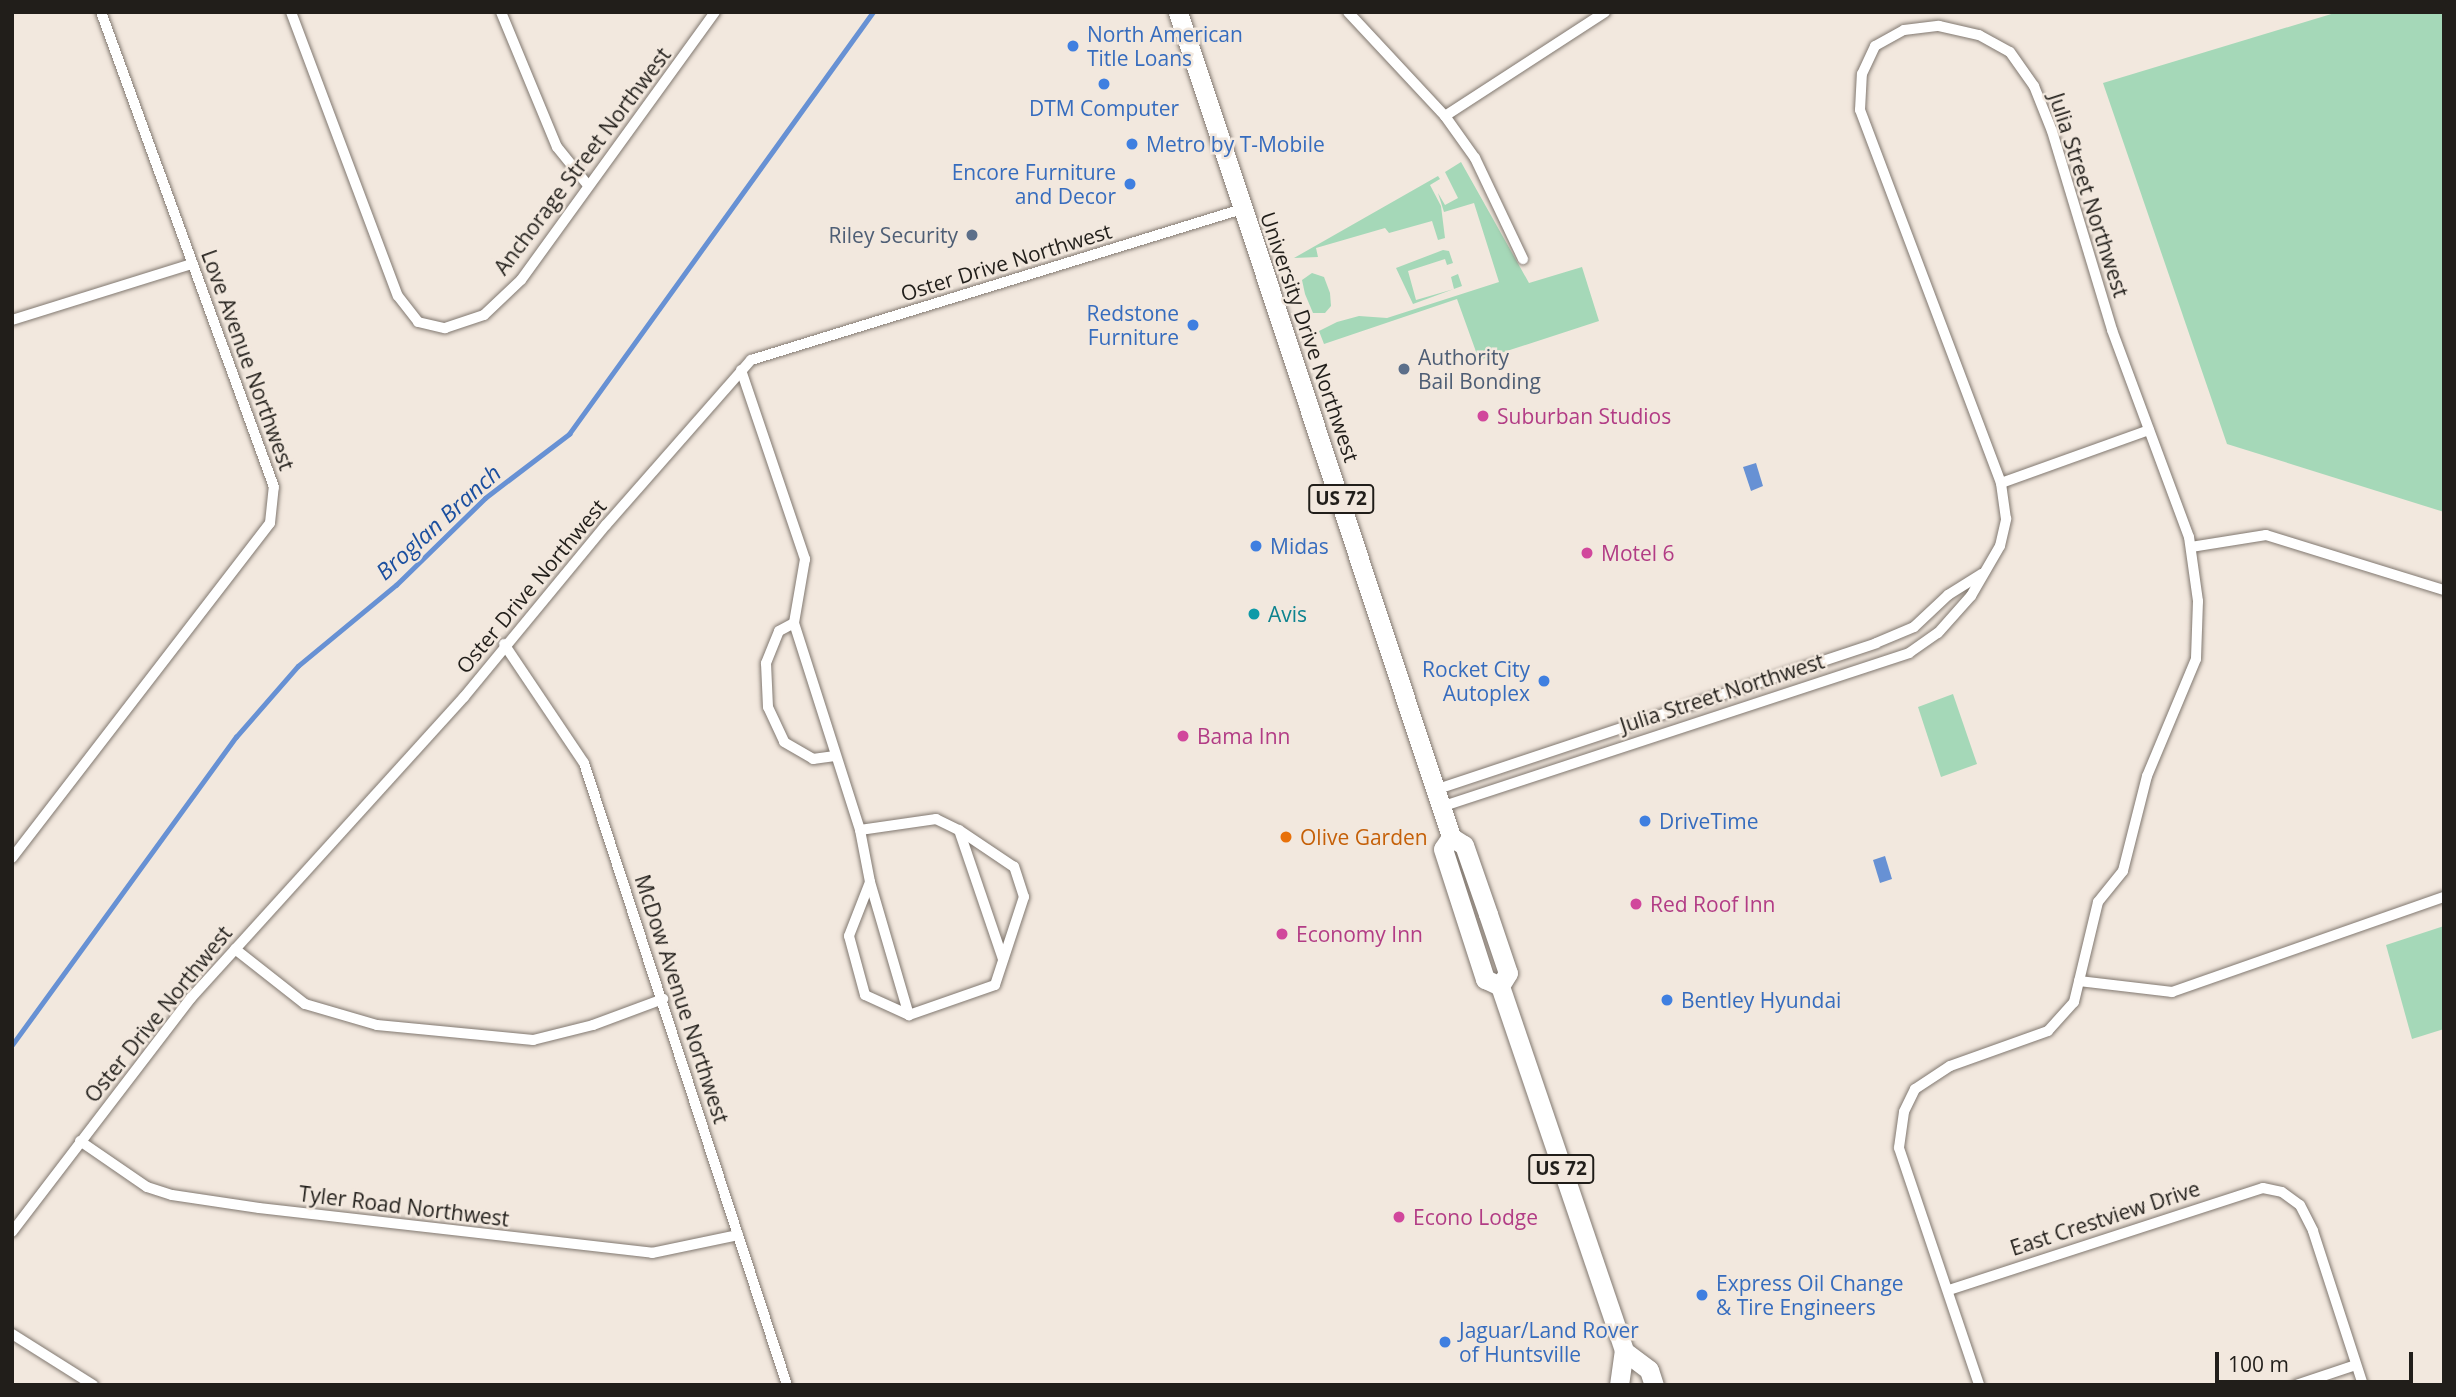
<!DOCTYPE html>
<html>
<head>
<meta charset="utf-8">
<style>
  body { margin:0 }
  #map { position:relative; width:2456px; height:1397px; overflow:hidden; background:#f2e8de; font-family:"Open Sans",sans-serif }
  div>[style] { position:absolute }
  .green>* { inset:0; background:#a5d8b8 }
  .water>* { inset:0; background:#6791d4 }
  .stream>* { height:4.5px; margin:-2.25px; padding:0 2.25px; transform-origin:2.25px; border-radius:2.25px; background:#6791d4 }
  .roads { filter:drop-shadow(0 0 2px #817870) drop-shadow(0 0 2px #817870) }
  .street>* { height:10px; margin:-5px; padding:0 5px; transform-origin:5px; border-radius:5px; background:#fff }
  .highway>* { height:19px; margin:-9.5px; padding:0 9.5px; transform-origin:9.5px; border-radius:9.5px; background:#fff }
  .dots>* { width:19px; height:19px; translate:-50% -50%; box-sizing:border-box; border:4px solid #f2e8de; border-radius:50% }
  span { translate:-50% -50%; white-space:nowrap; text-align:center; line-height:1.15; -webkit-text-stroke:5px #f2e8de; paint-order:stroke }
  .shield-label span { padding:2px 5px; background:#f2e8de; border:2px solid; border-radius:5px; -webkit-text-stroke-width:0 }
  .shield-label { font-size:19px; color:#211e1a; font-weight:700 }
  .shop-label { font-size:21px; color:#366cbe }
  .left { translate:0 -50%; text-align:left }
  .right { translate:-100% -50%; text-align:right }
  .street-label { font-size:21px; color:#211e1a }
  .service-label { font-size:21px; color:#4e5e75 }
  .hotel-label { font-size:21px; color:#b23c85 }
  .culture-label { font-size:21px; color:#0d838f }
  .food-label { font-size:21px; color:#c56008 }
  .water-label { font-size:23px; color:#1b4f9f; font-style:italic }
  .frame { position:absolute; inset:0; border:14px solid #211e1a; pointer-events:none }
  .scale { position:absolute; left:2215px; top:1352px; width:198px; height:32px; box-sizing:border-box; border:4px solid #211e1a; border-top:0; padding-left:9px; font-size:21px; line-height:24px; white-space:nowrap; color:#211e1a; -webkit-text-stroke:5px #f2e8de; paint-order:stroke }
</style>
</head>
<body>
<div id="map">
  <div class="green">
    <i style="clip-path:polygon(2338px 12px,2444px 12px,2444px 512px,2227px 444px,2103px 83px)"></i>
    <i style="clip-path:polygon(1461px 162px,1529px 283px,1582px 267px,1599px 321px,1479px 360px,1457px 299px,1324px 344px,1319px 331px,1337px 322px,1359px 316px,1387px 318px,1499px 282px,1474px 203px,1444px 212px,1438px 193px,1445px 205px,1458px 198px,1445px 172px)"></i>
    <i style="clip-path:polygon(1438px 176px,1440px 179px,1430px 185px,1441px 206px,1445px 238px,1438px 240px,1432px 221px,1389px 233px,1385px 228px,1316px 248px,1318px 257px,1294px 258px)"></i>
    <i style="clip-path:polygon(1443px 250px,1449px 251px,1453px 263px,1447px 265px,1445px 259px,1408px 271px,1416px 300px,1454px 289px,1451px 277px,1458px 274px,1462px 286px,1413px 304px,1396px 268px)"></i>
    <i style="clip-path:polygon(1312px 273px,1324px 277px,1330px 293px,1331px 306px,1325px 313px,1313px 313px,1305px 294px,1302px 280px)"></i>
    <i style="clip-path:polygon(1953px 694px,1977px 764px,1941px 777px,1918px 707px)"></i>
    <i style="clip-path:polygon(2444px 926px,2444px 1029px,2412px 1039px,2386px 945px)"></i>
  </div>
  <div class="water">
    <i style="clip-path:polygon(1756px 463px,1763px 486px,1751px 491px,1743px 467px)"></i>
    <i style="clip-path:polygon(1885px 856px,1892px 879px,1880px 883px,1873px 860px)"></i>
  </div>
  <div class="stream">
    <i style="left:12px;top:1045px;width:381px;rotate:-54deg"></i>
    <i style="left:236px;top:737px;width:94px;rotate:-48.9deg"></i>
    <i style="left:298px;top:666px;width:127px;rotate:-39.6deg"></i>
    <i style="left:396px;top:585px;width:124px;rotate:-44.3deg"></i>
    <i style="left:485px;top:498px;width:106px;rotate:-37.3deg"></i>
    <i style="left:569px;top:434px;width:520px;rotate:-54.23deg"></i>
  </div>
  <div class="roads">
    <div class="street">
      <i style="left:291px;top:12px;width:303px;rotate:69.4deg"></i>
      <i style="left:398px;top:296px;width:33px;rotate:52deg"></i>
      <i style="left:418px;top:322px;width:28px;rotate:13deg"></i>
      <i style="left:445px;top:328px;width:41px;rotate:-18.4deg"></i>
      <i style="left:484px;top:315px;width:51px;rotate:-43.4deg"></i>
      <i style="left:521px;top:280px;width:331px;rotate:-54.1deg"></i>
      <i style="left:501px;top:12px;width:146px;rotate:67.5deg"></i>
      <i style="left:557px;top:147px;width:48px;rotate:51deg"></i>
      <i style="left:1348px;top:12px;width:142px;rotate:47deg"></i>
      <i style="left:1445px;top:116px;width:52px;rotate:54.5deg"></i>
      <i style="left:1475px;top:158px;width:112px;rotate:64.6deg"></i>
      <i style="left:1445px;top:116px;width:191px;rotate:-33deg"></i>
      <i style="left:12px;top:320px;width:189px;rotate:-17.3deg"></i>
      <i style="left:741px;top:370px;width:200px;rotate:71.3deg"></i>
      <i style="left:805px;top:559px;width:65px;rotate:99.8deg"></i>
      <i style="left:794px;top:623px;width:217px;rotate:72.3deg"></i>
      <i style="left:860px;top:830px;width:53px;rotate:79.1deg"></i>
      <i style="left:870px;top:882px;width:58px;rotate:111.3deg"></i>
      <i style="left:849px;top:936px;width:61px;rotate:74.8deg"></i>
      <i style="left:865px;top:995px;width:48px;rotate:24.4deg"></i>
      <i style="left:909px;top:1015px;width:91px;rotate:-19.2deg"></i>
      <i style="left:995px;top:985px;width:93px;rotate:-71.8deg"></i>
      <i style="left:1024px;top:897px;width:32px;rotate:-108deg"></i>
      <i style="left:1014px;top:867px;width:66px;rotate:-146.1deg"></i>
      <i style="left:2001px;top:483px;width:157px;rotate:-19.7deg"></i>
      <i style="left:2191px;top:547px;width:76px;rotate:-9.1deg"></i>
      <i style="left:2266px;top:535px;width:186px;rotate:17.2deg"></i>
      <i style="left:794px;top:623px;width:17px;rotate:152deg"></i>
      <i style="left:779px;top:631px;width:35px;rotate:112deg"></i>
      <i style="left:766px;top:663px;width:44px;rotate:87.4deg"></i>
      <i style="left:768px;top:707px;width:38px;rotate:65deg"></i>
      <i style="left:784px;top:742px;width:34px;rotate:30deg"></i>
      <i style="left:813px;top:759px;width:22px;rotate:-8deg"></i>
      <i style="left:504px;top:644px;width:143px;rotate:56.1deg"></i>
      <i style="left:584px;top:763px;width:654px;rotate:71.93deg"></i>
      <i style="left:1435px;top:790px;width:465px;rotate:-18.4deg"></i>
      <i style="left:1876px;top:643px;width:41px;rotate:-22.8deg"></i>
      <i style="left:1914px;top:627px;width:47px;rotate:-43.3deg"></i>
      <i style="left:1948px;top:595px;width:40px;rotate:-32deg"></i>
      <i style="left:1441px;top:807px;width:493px;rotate:-18.2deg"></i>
      <i style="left:1909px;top:653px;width:35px;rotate:-35deg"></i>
      <i style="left:1938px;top:633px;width:50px;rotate:-48.3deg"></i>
      <i style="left:1971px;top:596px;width:58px;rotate:-59.9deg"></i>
      <i style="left:2000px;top:546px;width:28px;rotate:-77deg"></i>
      <i style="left:2006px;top:519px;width:36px;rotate:-98deg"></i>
      <i style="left:2001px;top:483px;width:399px;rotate:-110.7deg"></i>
      <i style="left:1860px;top:110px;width:36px;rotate:-87deg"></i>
      <i style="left:1862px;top:74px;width:31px;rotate:-65deg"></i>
      <i style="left:1875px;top:46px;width:33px;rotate:-29deg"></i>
      <i style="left:1904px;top:30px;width:35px;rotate:-7deg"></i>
      <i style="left:1939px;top:26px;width:41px;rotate:12.7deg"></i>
      <i style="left:1979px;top:35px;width:35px;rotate:29deg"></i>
      <i style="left:2010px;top:52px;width:42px;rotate:54.8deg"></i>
      <i style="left:2034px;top:86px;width:48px;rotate:68.2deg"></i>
      <i style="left:2052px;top:131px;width:208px;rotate:73.2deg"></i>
      <i style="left:2112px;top:330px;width:221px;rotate:69.6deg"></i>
      <i style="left:2189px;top:537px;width:65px;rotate:82deg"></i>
      <i style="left:2198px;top:601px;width:58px;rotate:92deg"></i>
      <i style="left:2196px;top:659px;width:127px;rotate:112.7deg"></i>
      <i style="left:2147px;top:776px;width:98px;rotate:104.2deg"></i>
      <i style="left:2123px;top:871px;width:40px;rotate:129deg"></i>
      <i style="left:2098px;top:902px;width:103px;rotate:103.5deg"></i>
      <i style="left:2074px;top:1002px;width:39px;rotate:132deg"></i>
      <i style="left:2048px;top:1031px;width:104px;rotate:160.3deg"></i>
      <i style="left:1950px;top:1066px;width:42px;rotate:146.7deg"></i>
      <i style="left:1915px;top:1089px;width:25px;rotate:116deg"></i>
      <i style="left:1904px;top:1112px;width:36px;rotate:98deg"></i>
      <i style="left:1899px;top:1148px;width:250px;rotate:71.3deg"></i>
      <i style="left:860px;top:830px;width:77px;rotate:-8.2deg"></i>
      <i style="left:936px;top:819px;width:25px;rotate:26deg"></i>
      <i style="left:959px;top:830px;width:136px;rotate:71.2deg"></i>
      <i style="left:12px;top:858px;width:423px;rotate:-52.4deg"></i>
      <i style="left:270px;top:523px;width:36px;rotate:-84deg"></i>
      <i style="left:274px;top:487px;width:506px;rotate:-110.01deg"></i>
      <i style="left:870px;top:882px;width:139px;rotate:73.7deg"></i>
      <i style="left:235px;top:949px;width:89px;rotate:38.2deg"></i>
      <i style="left:305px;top:1004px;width:75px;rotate:16.3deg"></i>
      <i style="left:377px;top:1025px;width:157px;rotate:5.5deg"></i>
      <i style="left:533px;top:1040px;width:62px;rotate:-14deg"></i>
      <i style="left:593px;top:1025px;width:75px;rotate:-20.4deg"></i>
      <i style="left:2079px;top:981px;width:94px;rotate:6.7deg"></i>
      <i style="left:2172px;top:992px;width:288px;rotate:-19.3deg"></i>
      <i style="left:80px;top:1141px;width:81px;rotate:34.5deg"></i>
      <i style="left:147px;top:1187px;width:26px;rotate:18deg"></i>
      <i style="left:172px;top:1195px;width:88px;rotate:8.5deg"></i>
      <i style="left:259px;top:1208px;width:396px;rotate:6.5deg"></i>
      <i style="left:652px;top:1253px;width:88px;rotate:-11.8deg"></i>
      <i style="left:12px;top:1232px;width:295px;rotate:-52.6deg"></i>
      <i style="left:191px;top:998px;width:406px;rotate:-47.8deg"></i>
      <i style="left:464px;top:697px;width:223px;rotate:-50.5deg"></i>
      <i style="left:606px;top:525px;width:220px;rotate:-48.7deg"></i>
      <i style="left:751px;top:360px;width:514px;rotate:-17.09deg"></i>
      <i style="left:1949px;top:1290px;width:330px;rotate:-18deg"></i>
      <i style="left:2263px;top:1188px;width:19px;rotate:12deg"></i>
      <i style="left:2282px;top:1192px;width:22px;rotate:36deg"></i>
      <i style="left:2300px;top:1205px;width:29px;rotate:63deg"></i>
      <i style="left:2313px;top:1231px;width:162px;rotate:72deg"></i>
      <i style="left:12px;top:1334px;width:96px;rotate:32.2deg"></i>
      <i style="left:2296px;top:1385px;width:63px;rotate:-18.4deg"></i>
    </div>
    <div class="highway">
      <i style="left:1178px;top:12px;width:869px;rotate:71.69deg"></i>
      <i style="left:1451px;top:837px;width:15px;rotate:32deg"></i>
      <i style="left:1464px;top:845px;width:73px;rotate:70.8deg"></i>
      <i style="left:1488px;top:914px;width:62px;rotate:71.3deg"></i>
      <i style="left:1508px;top:973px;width:15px;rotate:122deg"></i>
      <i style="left:1451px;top:837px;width:14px;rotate:124deg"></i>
      <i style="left:1443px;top:849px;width:137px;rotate:72.1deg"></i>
      <i style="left:1485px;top:979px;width:17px;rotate:25deg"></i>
      <i style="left:1500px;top:986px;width:385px;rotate:71.2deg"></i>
      <i style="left:1624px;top:1351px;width:31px;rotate:37deg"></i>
      <i style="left:1649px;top:1370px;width:16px;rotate:72deg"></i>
      <i style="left:1619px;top:1385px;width:34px;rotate:-82deg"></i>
    </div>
  </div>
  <div class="dots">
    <i style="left:1073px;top:46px;background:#3f7fe0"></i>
    <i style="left:1104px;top:84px;background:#3f7fe0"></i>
    <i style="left:1132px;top:144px;background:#3f7fe0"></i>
    <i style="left:1130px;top:184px;background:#3f7fe0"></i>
    <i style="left:972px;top:235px;background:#5c6f8a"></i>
    <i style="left:1193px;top:325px;background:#3f7fe0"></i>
    <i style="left:1404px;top:369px;background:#5c6f8a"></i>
    <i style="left:1483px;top:416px;background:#d1479c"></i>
    <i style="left:1256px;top:546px;background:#3f7fe0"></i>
    <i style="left:1587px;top:553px;background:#d1479c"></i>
    <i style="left:1254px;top:614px;background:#0f9aa8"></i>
    <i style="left:1544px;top:681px;background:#3f7fe0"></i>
    <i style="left:1183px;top:736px;background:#d1479c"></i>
    <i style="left:1645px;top:821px;background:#3f7fe0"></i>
    <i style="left:1286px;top:837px;background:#e8710a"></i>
    <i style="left:1636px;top:904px;background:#d1479c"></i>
    <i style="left:1282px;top:934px;background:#d1479c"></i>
    <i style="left:1667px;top:1000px;background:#3f7fe0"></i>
    <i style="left:1399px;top:1217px;background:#d1479c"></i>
    <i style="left:1702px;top:1295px;background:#3f7fe0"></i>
    <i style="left:1445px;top:1342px;background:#3f7fe0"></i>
  </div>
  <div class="shield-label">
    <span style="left:1341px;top:499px">US 72</span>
    <span style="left:1561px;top:1169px">US 72</span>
  </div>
  <div class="shop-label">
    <span class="left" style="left:1087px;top:46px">North American<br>Title Loans</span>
    <span style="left:1104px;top:108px">DTM Computer</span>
    <span class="left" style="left:1146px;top:144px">Metro by T-Mobile</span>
    <span class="right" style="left:1116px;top:184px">Encore Furniture<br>and Decor</span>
    <span class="right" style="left:1179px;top:325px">Redstone<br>Furniture</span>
    <span class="left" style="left:1270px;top:546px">Midas</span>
    <span class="right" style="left:1530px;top:681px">Rocket City<br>Autoplex</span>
    <span class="left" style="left:1659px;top:821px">DriveTime</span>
    <span class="left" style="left:1681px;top:1000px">Bentley Hyundai</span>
    <span class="left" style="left:1716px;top:1295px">Express Oil Change<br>&amp; Tire Engineers</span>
    <span class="left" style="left:1459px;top:1342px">Jaguar/Land Rover<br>of Huntsville</span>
  </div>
  <div class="street-label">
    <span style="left:582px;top:161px;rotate:-53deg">Anchorage Street Northwest</span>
    <span style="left:2089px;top:195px;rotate:72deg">Julia Street Northwest</span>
    <span style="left:1006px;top:262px;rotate:-17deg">Oster Drive Northwest</span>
    <span style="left:1310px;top:337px;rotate:71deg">University Drive Northwest</span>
    <span style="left:248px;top:360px;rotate:70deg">Love Avenue Northwest</span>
    <span style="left:531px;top:586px;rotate:-50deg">Oster Drive Northwest</span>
    <span style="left:1722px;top:693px;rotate:-18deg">Julia Street Northwest</span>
    <span style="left:682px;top:999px;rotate:72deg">McDow Avenue Northwest</span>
    <span style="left:158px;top:1014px;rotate:-51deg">Oster Drive Northwest</span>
    <span style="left:404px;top:1206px;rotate:7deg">Tyler Road Northwest</span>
    <span style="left:2105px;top:1218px;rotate:-18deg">East Crestview Drive</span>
  </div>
  <div class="service-label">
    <span class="right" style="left:958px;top:235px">Riley Security</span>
    <span class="left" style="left:1418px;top:369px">Authority<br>Bail Bonding</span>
  </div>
  <div class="hotel-label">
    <span class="left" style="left:1497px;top:416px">Suburban Studios</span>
    <span class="left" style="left:1601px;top:553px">Motel 6</span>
    <span class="left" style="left:1197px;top:736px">Bama Inn</span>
    <span class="left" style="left:1650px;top:904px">Red Roof Inn</span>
    <span class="left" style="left:1296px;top:934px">Economy Inn</span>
    <span class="left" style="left:1413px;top:1217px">Econo Lodge</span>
  </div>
  <div class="culture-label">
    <span class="left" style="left:1268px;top:614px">Avis</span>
  </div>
  <div class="food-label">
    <span class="left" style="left:1300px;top:837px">Olive Garden</span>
  </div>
  <div class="water-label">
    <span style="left:438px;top:522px;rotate:-42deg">Broglan Branch</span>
  </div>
  <div class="frame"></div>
  <div class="scale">100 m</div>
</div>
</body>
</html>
